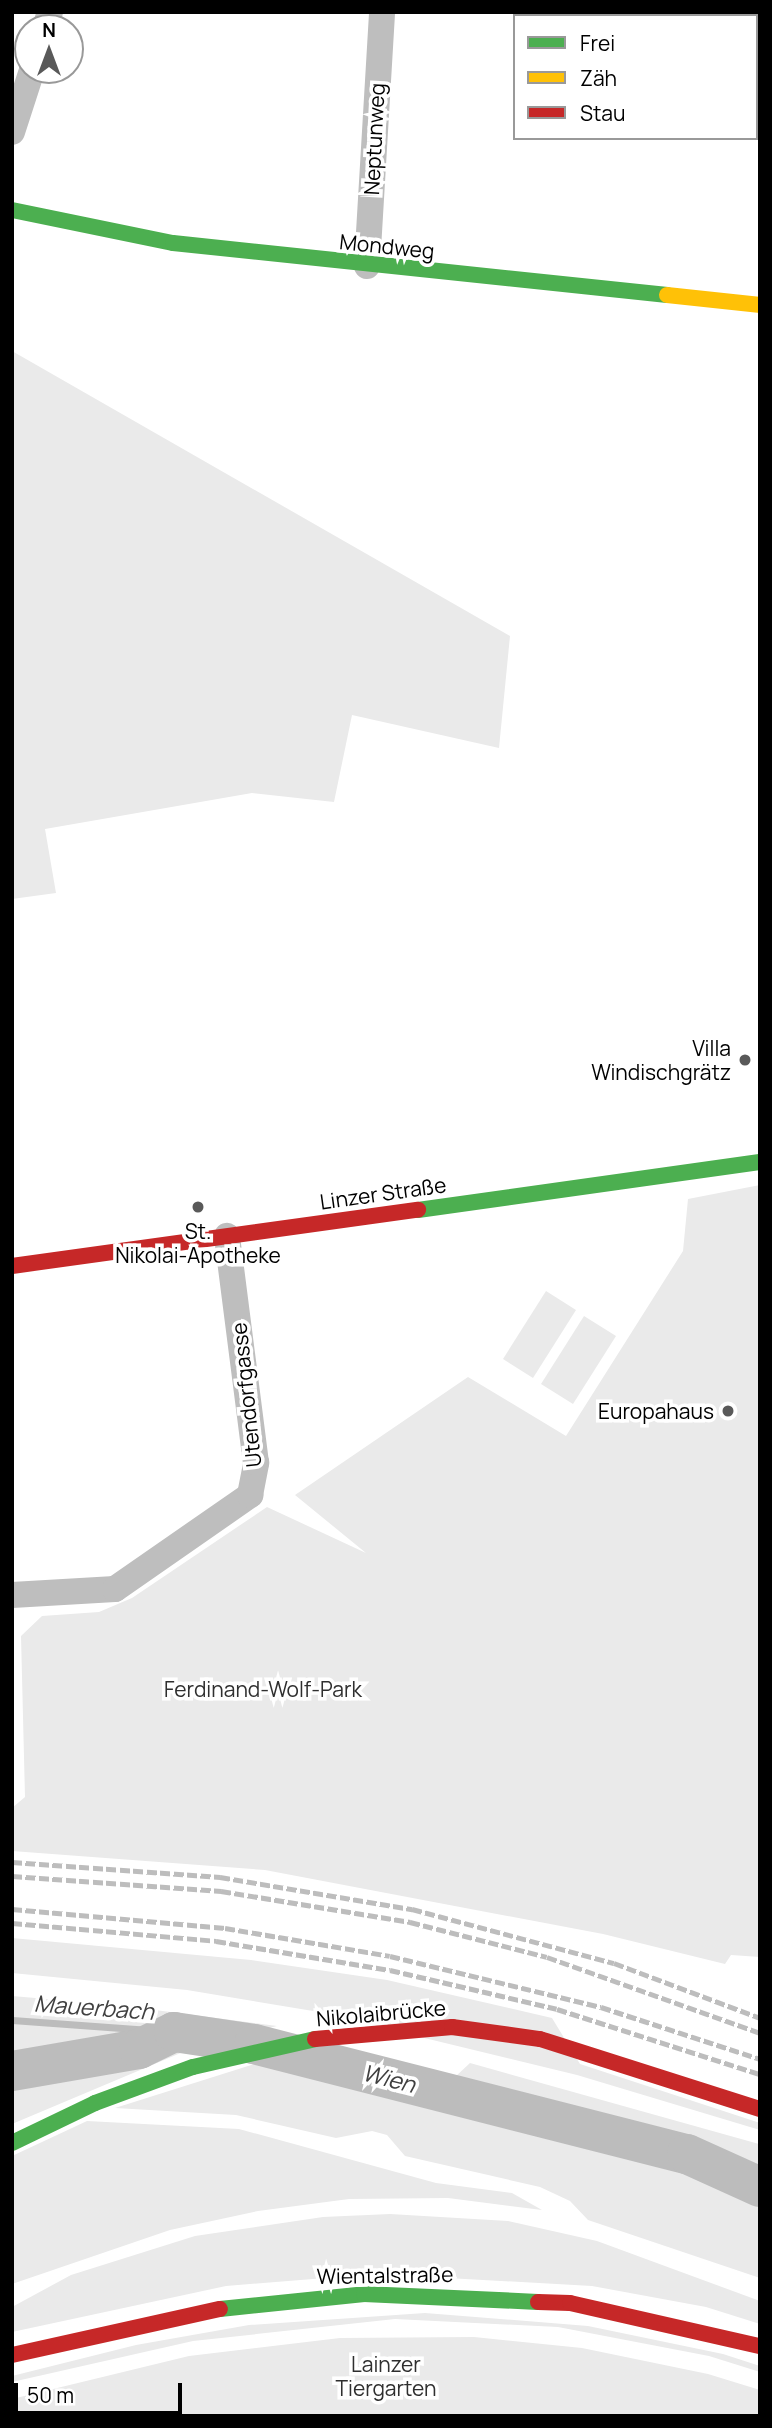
<!DOCTYPE html>
<html>
<head>
<meta charset="utf-8">
<style>
  body { margin:0 }
  #map { position:relative; width:772px; height:2428px; overflow:hidden; background:#fff; font-family:Manrope,sans-serif }
  div>[style] { position:absolute }
  .green>* { inset:0; background:#eaeaea }
  .stream>* { height:7px; margin:-3.5px; padding:0 3.5px; transform-origin:3.5px; border-radius:3.5px; background:#bcbcbc }
  .river>* { height:40px; margin:-20px; padding:0 20px; transform-origin:20px; border-radius:20px; background:#bcbcbc }
  .street>* { height:26px; margin:-13px; padding:0 13px; transform-origin:13px; border-radius:13px; background:#bebebe }
  .fast>* { height:16px; margin:-8px; padding:0 8px; transform-origin:8px; border-radius:8px; background:#4caf50 }
  .slow>* { height:16px; margin:-8px; padding:0 8px; transform-origin:8px; border-radius:8px; background:#ffc107 }
  .jam>* { height:16px; margin:-8px; padding:0 8px; transform-origin:8px; border-radius:8px; background:#c62828 }
  .rail>* { height:5px; margin-top:-2.5px; transform-origin:0; background:repeating-linear-gradient(90deg,#bdbdbd 0 10px,transparent 0 13.5px) }
  .dots>* { width:19px; height:19px; translate:-50% -50%; box-sizing:border-box; border:4px solid #fff; border-radius:50% }
  span { translate:-50% -50%; white-space:nowrap; text-align:center; line-height:1.15; -webkit-text-stroke:7px #fff; paint-order:stroke }
  .street-label { font-size:21px; color:#000 }
  .poi-label { font-size:21px; color:#000 }
  .right { translate:-100% -50%; text-align:right }
  .park-label { font-size:21px; color:#2f2f2f }
  .water-label { font-size:23px; color:#404040; font-style:italic }
  .frame { position:absolute; inset:0; border:14px solid #000; pointer-events:none }
  .legend { position:absolute; left:513px; top:14px; width:245px; height:126px; box-sizing:border-box; background:#fff; border:2px solid #999; margin:0; padding:9px 12px; list-style:none; font-size:21px; color:#000 }
  .legend li { display:flex; align-items:center; gap:14px; height:35px }
  .legend b { width:35px; border:2px solid #999 }
  .north { position:absolute; left:14px; top:14px; width:70px; height:70px; box-sizing:border-box; background:#fff; border:2px solid #999; border-radius:50%; rotate:0deg; font-size:19px; font-weight:700; line-height:28px; text-align:center; color:#000 }
  .north::after { content:''; display:block; margin:auto; width:24px; height:32px; background:#595959; clip-path:polygon(50% 0,100% 100%,50% 72%,0 100%) }
  .scale { position:absolute; left:14px; top:2383px; width:168px; height:32px; box-sizing:border-box; border:4px solid #000; border-top:0; padding-left:9px; font-size:21px; line-height:24px; white-space:nowrap; color:#000; -webkit-text-stroke:5px #fff; paint-order:stroke }
</style>
</head>
<body>
<div id="map">
  <div class="green">
    <i style="clip-path:polygon(12px 351px,510px 636px,499px 748px,352px 715px,334px 802px,252px 793px,45px 829px,56px 893px,12px 899px)"></i>
    <i style="clip-path:polygon(760px 1185px,760px 1957px,731px 1955px,725px 1964px,603px 1934px,265px 1870px,12px 1851px,12px 1808px,25px 1797px,21px 1636px,42px 1616px,99px 1612px,132px 1598px,267px 1507px,366px 1553px,295px 1495px,468px 1377px,566px 1436px,683px 1251px,688px 1199px)"></i>
    <i style="clip-path:polygon(546px 1291px,576px 1310px,533px 1378px,503px 1359px)"></i>
    <i style="clip-path:polygon(584px 1316px,616px 1336px,573px 1404px,541px 1384px)"></i>
    <i style="clip-path:polygon(12px 1938px,251px 1960px,387px 1980px,552px 2018px,580px 2064px,760px 2123px,760px 2130px,577px 2075px,313px 2011px,187px 1990px,12px 1973px)"></i>
    <i style="clip-path:polygon(12px 1996px,117px 2005px,277px 2026px,202px 2044px,12px 2124px)"></i>
    <i style="clip-path:polygon(273px 2058px,686px 2166px,760px 2199px,760px 2278px,588px 2220px,570px 2201px,540px 2187px,405px 2156px,387px 2135px,372px 2131px,336px 2138px,236px 2115px,115px 2108px)"></i>
    <i style="clip-path:polygon(470px 2063px,759px 2144px,760px 2168px,678px 2137px,642px 2135px,631px 2126px,455px 2077px)"></i>
    <i style="clip-path:polygon(87px 2121px,239px 2129px,436px 2183px,512px 2193px,542px 2210px,448px 2198px,349px 2199px,258px 2211px,170px 2230px,12px 2284px,12px 2156px)"></i>
    <i style="clip-path:polygon(390px 2214px,508px 2221px,597px 2241px,760px 2301px,760px 2324px,706px 2307px,592px 2286px,375px 2274px,226px 2286px,12px 2332px,12px 2307px,71px 2275px,195px 2236px,323px 2217px)"></i>
    <i style="clip-path:polygon(425px 2313px,588px 2326px,723px 2354px,760px 2366px,760px 2372px,709px 2356px,558px 2327px,395px 2319px,193px 2341px,12px 2382px,12px 2376px,136px 2345px,249px 2325px)"></i>
    <i style="clip-path:polygon(474px 2337px,582px 2348px,708px 2374px,760px 2390px,760px 2416px,12px 2416px,12px 2399px,189px 2356px,340px 2338px)"></i>
  </div>
  <div class="stream">
    <i style="left:12px;top:2020px;width:162px;rotate:4.2deg"></i>
  </div>
  <div class="river">
    <i style="left:12px;top:2071px;width:129px;rotate:-9.8deg"></i>
    <i style="left:139px;top:2049px;width:39px;rotate:-26deg"></i>
    <i style="left:174px;top:2032px;width:81px;rotate:8.5deg"></i>
    <i style="left:254px;top:2044px;width:447px;rotate:14.3deg"></i>
    <i style="left:687px;top:2154px;width:80px;rotate:24.3deg"></i>
  </div>
  <div class="street">
    <i style="left:45px;top:28px;width:17px;rotate:-73deg"></i>
    <i style="left:12px;top:132px;width:65px;rotate:-72.1deg"></i>
    <i style="left:367px;top:266px;width:254px;rotate:-86.6deg"></i>
    <i style="left:12px;top:1595px;width:103px;rotate:-3.3deg"></i>
    <i style="left:115px;top:1589px;width:165px;rotate:-34.8deg"></i>
    <i style="left:250px;top:1495px;width:33px;rotate:-79deg"></i>
    <i style="left:256px;top:1463px;width:229px;rotate:-97.3deg"></i>
  </div>
  <div class="fast">
    <i style="left:12px;top:210px;width:164px;rotate:11.6deg"></i>
    <i style="left:173px;top:243px;width:497px;rotate:6deg"></i>
    <i style="left:418px;top:1210px;width:345px;rotate:-8deg"></i>
    <i style="left:12px;top:2143px;width:92px;rotate:-25.7deg"></i>
    <i style="left:95px;top:2103px;width:104px;rotate:-20.2deg"></i>
    <i style="left:193px;top:2067px;width:125px;rotate:-12.9deg"></i>
    <i style="left:220px;top:2309px;width:145px;rotate:-5.9deg"></i>
    <i style="left:364px;top:2294px;width:174px;rotate:2.6deg"></i>
  </div>
  <div class="slow">
    <i style="left:667px;top:295px;width:94px;rotate:6.1deg"></i>
  </div>
  <div class="jam">
    <i style="left:12px;top:1266px;width:410px;rotate:-7.9deg"></i>
    <i style="left:315px;top:2039px;width:138px;rotate:-5deg"></i>
    <i style="left:452px;top:2027px;width:89px;rotate:7.8deg"></i>
    <i style="left:540px;top:2039px;width:231px;rotate:17.7deg"></i>
    <i style="left:538px;top:2302px;width:32px;rotate:2deg"></i>
    <i style="left:570px;top:2303px;width:195px;rotate:12.8deg"></i>
    <i style="left:12px;top:2355px;width:213px;rotate:-12.5deg"></i>
  </div>
  <div class="rail">
    <i style="left:12px;top:1862px;width:209px;rotate:4.1deg"></i>
    <i style="left:220px;top:1877px;width:195px;rotate:9.5deg"></i>
    <i style="left:412px;top:1909px;width:209px;rotate:15deg"></i>
    <i style="left:614px;top:1963px;width:156px;rotate:20.6deg"></i>
    <i style="left:12px;top:1876px;width:210px;rotate:4.1deg"></i>
    <i style="left:221px;top:1891px;width:192px;rotate:9.3deg"></i>
    <i style="left:410px;top:1922px;width:141px;rotate:14.3deg"></i>
    <i style="left:547px;top:1957px;width:226px;rotate:19.6deg"></i>
    <i style="left:12px;top:1909px;width:214px;rotate:5.1deg"></i>
    <i style="left:225px;top:1928px;width:167px;rotate:9.6deg"></i>
    <i style="left:390px;top:1956px;width:217px;rotate:13.6deg"></i>
    <i style="left:601px;top:2007px;width:167px;rotate:18.1deg"></i>
    <i style="left:12px;top:1923px;width:205px;rotate:5deg"></i>
    <i style="left:216px;top:1941px;width:176px;rotate:9.5deg"></i>
    <i style="left:390px;top:1970px;width:171px;rotate:13.1deg"></i>
    <i style="left:557px;top:2009px;width:213px;rotate:17.8deg"></i>
  </div>
  <div class="dots">
    <i style="left:745px;top:1060px;background:#595959"></i>
    <i style="left:198px;top:1207px;background:#595959"></i>
    <i style="left:728px;top:1411px;background:#595959"></i>
  </div>
  <div class="street-label">
    <span style="left:374px;top:139px;rotate:-87deg">Neptunweg</span>
    <span style="left:387px;top:246px;rotate:6deg">Mondweg</span>
    <span style="left:383px;top:1193px;rotate:-8deg">Linzer Straße</span>
    <span style="left:246px;top:1395px;rotate:-96deg">Utendorfgasse</span>
    <span style="left:381px;top:2013px;rotate:-5deg">Nikolaibrücke</span>
    <span style="left:385px;top:2275px;rotate:-1deg">Wientalstraße</span>
  </div>
  <div class="poi-label">
    <span class="right" style="left:731px;top:1060px">Villa<br>Windischgrätz</span>
    <span style="left:198px;top:1243px">St.<br>Nikolai-Apotheke</span>
    <span class="right" style="left:714px;top:1411px">Europahaus</span>
  </div>
  <div class="park-label">
    <span style="left:263px;top:1689px">Ferdinand-Wolf-Park</span>
    <span style="left:386px;top:2376px">Lainzer<br>Tiergarten</span>
  </div>
  <div class="water-label">
    <span style="left:94px;top:2007px;rotate:4deg">Mauerbach</span>
    <span style="left:389px;top:2078px;rotate:14deg">Wien</span>
  </div>
  <div class="frame"></div>
  <ul class="legend">
  <li><b style="height:9px;background:#4caf50"></b>Frei</li>
  <li><b style="height:9px;background:#ffc107"></b>Zäh</li>
  <li><b style="height:9px;background:#c62828"></b>Stau</li>
  </ul>
  <div class="north">N</div>
  <div class="scale">50 m</div>
</div>
</body>
</html>
